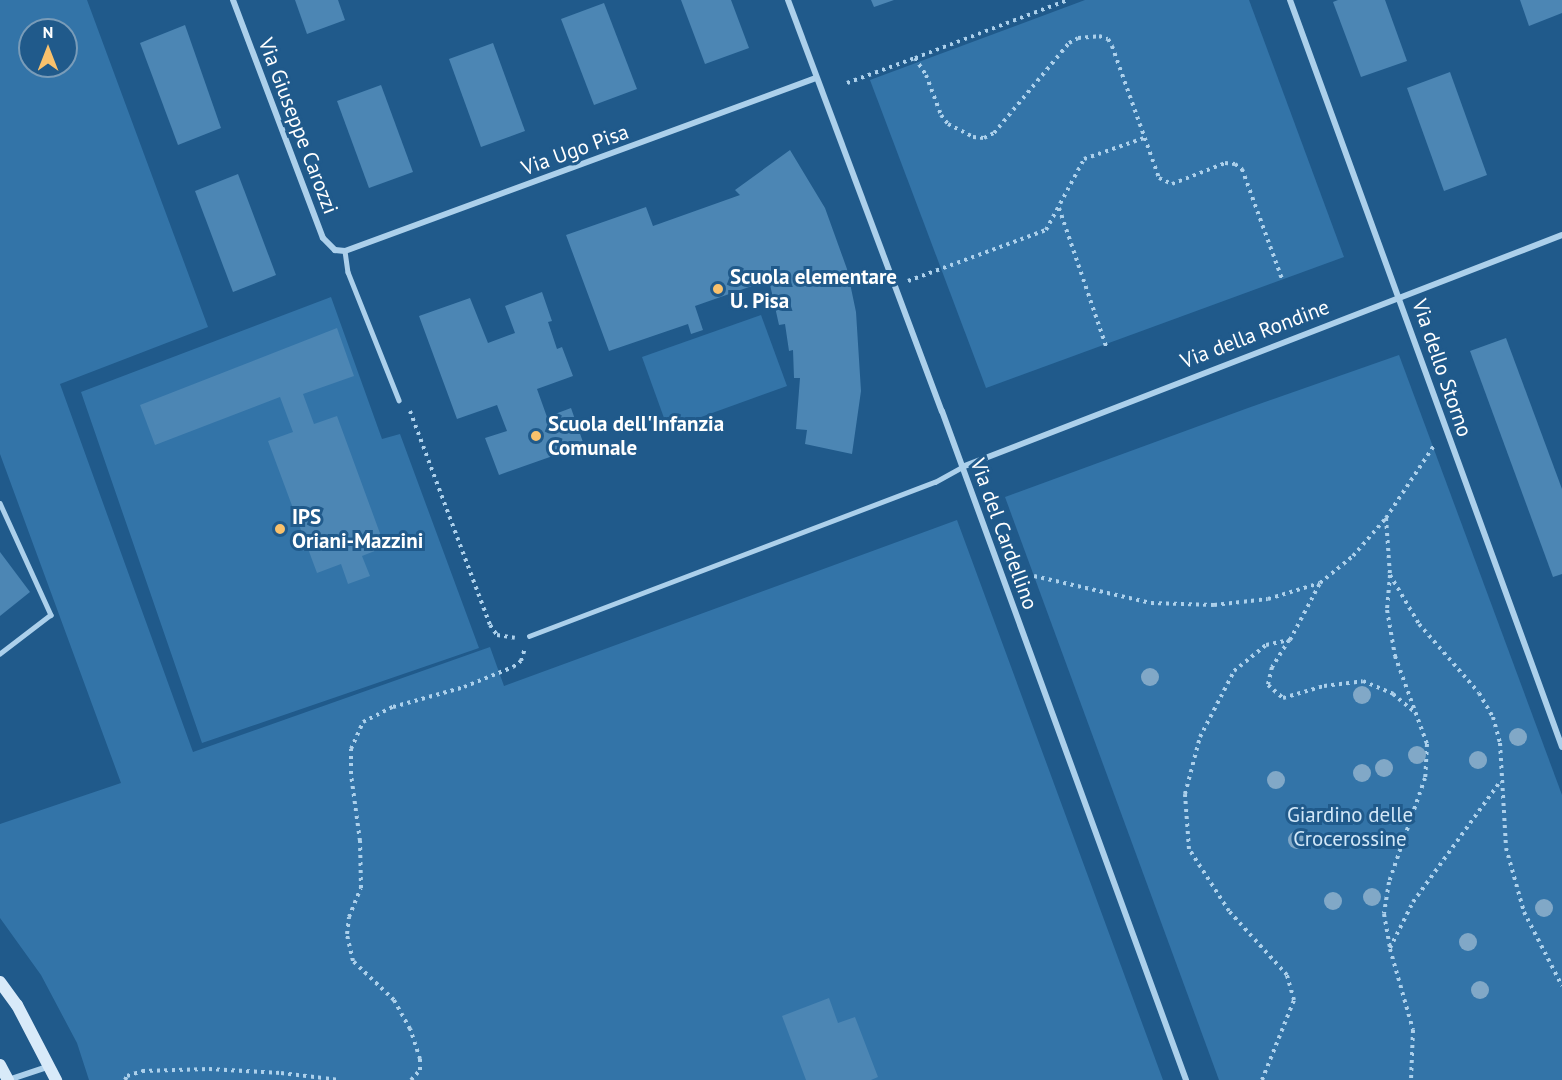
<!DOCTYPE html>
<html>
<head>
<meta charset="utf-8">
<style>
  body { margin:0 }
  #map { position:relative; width:1562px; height:1080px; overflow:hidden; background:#205a8b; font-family:"PT Sans",sans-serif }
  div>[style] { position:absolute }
  .green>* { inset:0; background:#3374a8 }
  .building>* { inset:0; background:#4c86b4 }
  .path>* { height:4px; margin-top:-2px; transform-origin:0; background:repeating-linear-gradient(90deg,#acd0eb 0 3px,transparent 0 7.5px) }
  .service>* { height:4.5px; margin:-2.25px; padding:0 2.25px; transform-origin:2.25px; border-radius:2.25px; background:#acd0eb }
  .minor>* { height:6px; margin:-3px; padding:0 3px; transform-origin:3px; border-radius:3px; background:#acd0eb }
  .secondary>* { height:12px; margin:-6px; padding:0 6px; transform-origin:6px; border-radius:6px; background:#d8eaf9 }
  .trees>* { width:18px; height:18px; margin:-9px; border-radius:50%; background:#81a8c7 }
  .dots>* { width:16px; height:16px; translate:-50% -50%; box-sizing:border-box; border:3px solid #205a8b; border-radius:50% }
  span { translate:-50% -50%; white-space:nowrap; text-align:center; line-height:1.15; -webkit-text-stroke:6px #205a8b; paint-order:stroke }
  .street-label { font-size:21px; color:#fff }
  .poi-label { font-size:21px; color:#fff; font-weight:700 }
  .left { translate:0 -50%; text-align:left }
  .park-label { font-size:21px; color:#d1e7f8 }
  .north { position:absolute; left:18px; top:18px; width:60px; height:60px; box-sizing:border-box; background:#205a8b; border:2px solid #799cb9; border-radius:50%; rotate:0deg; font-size:16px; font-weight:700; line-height:24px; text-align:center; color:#fff }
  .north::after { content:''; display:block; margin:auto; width:21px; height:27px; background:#f9c16c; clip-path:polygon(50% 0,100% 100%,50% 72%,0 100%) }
</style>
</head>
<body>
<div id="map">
  <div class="green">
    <i style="clip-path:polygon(evenodd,0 0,87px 0,208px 327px,60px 384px,193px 752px,490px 647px,504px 686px,957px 520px,1163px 1080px,89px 1080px,77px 1043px,41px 975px,0 918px,0 824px,121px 783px,0 454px,0 0,30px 30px,66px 30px,66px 66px,30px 66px,30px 30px)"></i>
    <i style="clip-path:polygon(1085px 0,1249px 0,1344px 257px,986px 388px,870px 80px)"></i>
    <i style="clip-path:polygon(331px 297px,382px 439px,400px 434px,479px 648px,202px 743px,81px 392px)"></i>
    <i style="clip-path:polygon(761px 315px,787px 386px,668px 429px,642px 357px)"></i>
    <i style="clip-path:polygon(1399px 355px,1562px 795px,1562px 1080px,1219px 1080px,1005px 497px,1248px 408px)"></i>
  </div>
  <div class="building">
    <i style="clip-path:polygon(295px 0,338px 0,345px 20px,307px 34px)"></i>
    <i style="clip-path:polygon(681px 0,731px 0,749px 48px,705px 64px)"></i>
    <i style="clip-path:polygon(871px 0,894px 0,874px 7px)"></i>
    <i style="clip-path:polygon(1338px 0,1385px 0,1407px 61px,1361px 77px,1333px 2px)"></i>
    <i style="clip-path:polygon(1520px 0,1562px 0,1562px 13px,1529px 26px)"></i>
    <i style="clip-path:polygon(604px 3px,637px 89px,594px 105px,561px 19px)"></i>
    <i style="clip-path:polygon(185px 25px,221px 128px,178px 145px,140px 43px)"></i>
    <i style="clip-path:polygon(493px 43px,525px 131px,481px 147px,449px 59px)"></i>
    <i style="clip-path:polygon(1450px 72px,1487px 175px,1444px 191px,1407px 88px)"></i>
    <i style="clip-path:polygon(381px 85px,413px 172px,369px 188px,337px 101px)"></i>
    <i style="clip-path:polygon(790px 150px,825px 208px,847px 269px,856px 312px,861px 391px,852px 454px,805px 444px,807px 430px,796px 429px,800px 378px,794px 378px,793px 350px,789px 351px,785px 324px,779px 325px,769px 280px,695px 306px,703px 330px,691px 334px,688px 324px,609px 351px,566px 235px,646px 207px,653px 226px,740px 195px,735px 190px)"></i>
    <i style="clip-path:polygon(238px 174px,276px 275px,233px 292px,195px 191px)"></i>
    <i style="clip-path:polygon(542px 292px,552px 321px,548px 322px,557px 349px,562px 347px,573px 376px,537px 389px,547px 417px,571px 408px,584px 445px,499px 475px,485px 438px,507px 431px,497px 405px,457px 419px,419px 316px,470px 298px,488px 343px,515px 333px,505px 306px)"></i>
    <i style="clip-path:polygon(337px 328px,354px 376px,303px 394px,314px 424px,337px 416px,385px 547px,362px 556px,370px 576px,348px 584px,341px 564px,317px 573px,268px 441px,293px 432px,280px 397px,155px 445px,140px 405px)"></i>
    <i style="clip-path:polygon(1506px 338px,1562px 489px,1562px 574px,1553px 577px,1470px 351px)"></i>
    <i style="clip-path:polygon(0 552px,30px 592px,0 616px)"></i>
    <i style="clip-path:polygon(829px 998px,838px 1023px,855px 1017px,878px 1077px,871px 1080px,806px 1080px,782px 1016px)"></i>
  </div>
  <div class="path">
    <i style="left:915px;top:58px;width:164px;rotate:-20.8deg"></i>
    <i style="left:847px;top:83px;width:72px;rotate:-20.2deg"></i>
    <i style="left:915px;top:58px;width:20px;rotate:57deg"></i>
    <i style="left:926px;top:75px;width:43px;rotate:69.4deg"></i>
    <i style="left:941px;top:115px;width:11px;rotate:52deg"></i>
    <i style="left:948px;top:124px;width:28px;rotate:27deg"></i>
    <i style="left:973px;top:137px;width:11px;rotate:5deg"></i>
    <i style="left:984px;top:138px;width:11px;rotate:-27deg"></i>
    <i style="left:994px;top:133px;width:117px;rotate:-50.2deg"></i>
    <i style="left:1069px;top:43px;width:10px;rotate:-29deg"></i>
    <i style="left:1078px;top:38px;width:21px;rotate:-5deg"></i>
    <i style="left:1099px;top:36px;width:9px;rotate:18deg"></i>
    <i style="left:1108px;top:39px;width:8px;rotate:60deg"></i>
    <i style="left:1112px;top:46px;width:140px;rotate:70.4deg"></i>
    <i style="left:1159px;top:178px;width:14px;rotate:25deg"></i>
    <i style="left:1172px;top:184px;width:57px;rotate:-21.6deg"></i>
    <i style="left:1225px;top:163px;width:10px;rotate:6deg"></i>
    <i style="left:1235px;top:164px;width:9px;rotate:36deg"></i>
    <i style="left:1242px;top:169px;width:117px;rotate:70deg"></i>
    <i style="left:1059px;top:208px;width:149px;rotate:71.2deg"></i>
    <i style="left:908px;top:281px;width:147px;rotate:-20.3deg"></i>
    <i style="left:1046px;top:230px;width:81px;rotate:-61.8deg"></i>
    <i style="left:1084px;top:159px;width:64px;rotate:-19.3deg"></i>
    <i style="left:410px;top:411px;width:228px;rotate:69.5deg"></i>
    <i style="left:490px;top:625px;width:12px;rotate:55deg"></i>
    <i style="left:497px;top:635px;width:18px;rotate:9deg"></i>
    <i style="left:1386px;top:518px;width:57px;rotate:86deg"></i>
    <i style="left:1390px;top:575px;width:57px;rotate:59.4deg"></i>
    <i style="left:1419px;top:624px;width:91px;rotate:49deg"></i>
    <i style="left:1479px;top:693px;width:28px;rotate:60deg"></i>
    <i style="left:1493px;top:717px;width:27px;rotate:75deg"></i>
    <i style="left:1500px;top:743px;width:105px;rotate:86.7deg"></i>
    <i style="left:1506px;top:848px;width:66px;rotate:74.3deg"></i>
    <i style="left:1524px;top:912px;width:83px;rotate:62.8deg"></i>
    <i style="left:1390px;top:575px;width:35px;rotate:95deg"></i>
    <i style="left:1387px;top:610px;width:47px;rotate:80.1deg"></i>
    <i style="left:1395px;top:656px;width:94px;rotate:70deg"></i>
    <i style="left:1427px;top:744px;width:34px;rotate:93deg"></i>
    <i style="left:1425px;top:778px;width:110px;rotate:109.1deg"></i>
    <i style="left:1389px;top:882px;width:32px;rotate:99deg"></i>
    <i style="left:1384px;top:914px;width:36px;rotate:80deg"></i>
    <i style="left:1390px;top:949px;width:84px;rotate:74.1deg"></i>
    <i style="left:1413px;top:1030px;width:50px;rotate:92.3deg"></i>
    <i style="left:1020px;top:576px;width:14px"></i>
    <i style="left:1034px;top:576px;width:120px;rotate:13deg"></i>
    <i style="left:1151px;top:603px;width:63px;rotate:1.8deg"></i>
    <i style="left:1214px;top:605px;width:54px;rotate:-6.3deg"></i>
    <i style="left:1268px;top:599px;width:54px;rotate:-17.1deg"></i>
    <i style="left:1320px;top:583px;width:43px;rotate:-39.3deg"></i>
    <i style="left:1353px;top:556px;width:50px;rotate:-49deg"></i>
    <i style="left:1386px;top:518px;width:89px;rotate:-56.5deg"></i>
    <i style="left:1289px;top:640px;width:32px;rotate:122deg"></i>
    <i style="left:1272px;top:667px;width:18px;rotate:103deg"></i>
    <i style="left:1268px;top:685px;width:20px;rotate:41deg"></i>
    <i style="left:1283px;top:698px;width:43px;rotate:-16.3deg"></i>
    <i style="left:1324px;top:686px;width:39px;rotate:-7deg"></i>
    <i style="left:1363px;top:681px;width:33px;rotate:23deg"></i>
    <i style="left:1393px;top:694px;width:30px;rotate:40deg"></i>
    <i style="left:1390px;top:948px;width:51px;rotate:-63.4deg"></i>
    <i style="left:1413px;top:902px;width:148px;rotate:-54.1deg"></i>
    <i style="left:125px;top:1080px;width:4px;rotate:-63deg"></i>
    <i style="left:127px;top:1076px;width:16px;rotate:-18deg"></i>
    <i style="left:142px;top:1071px;width:67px;rotate:-1.7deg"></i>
    <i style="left:209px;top:1069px;width:72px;rotate:3.2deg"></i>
    <i style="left:281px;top:1073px;width:59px;rotate:6.8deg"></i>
    <i style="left:411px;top:1080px;width:13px;rotate:-48deg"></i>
    <i style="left:420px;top:1070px;width:11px;rotate:-90deg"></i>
    <i style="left:420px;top:1059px;width:32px;rotate:-108deg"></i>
    <i style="left:410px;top:1029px;width:33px;rotate:-119deg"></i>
    <i style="left:394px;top:1000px;width:57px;rotate:-136.4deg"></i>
    <i style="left:353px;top:961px;width:28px;rotate:-103deg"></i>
    <i style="left:347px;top:934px;width:17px;rotate:-83deg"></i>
    <i style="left:349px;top:917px;width:31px;rotate:-68deg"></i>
    <i style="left:361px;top:888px;width:47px;rotate:-91.2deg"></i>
    <i style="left:360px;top:841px;width:68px;rotate:-97.7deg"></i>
    <i style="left:351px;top:774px;width:25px;rotate:-90deg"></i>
    <i style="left:351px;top:749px;width:30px;rotate:-66deg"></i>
    <i style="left:363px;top:722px;width:34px;rotate:-27deg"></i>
    <i style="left:393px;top:707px;width:74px;rotate:-15.7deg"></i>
    <i style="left:464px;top:687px;width:53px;rotate:-22.2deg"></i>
    <i style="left:513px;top:667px;width:10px;rotate:-37deg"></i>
    <i style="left:521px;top:661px;width:14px;rotate:-73deg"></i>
    <i style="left:1262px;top:1080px;width:86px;rotate:-68.2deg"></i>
    <i style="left:1294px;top:1000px;width:26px;rotate:-106deg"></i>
    <i style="left:1287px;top:975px;width:86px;rotate:-132.2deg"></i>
    <i style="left:1229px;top:911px;width:74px;rotate:-122.8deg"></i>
    <i style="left:1189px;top:849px;width:55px;rotate:-94.2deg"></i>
    <i style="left:1185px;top:794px;width:59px;rotate:-75.3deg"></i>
    <i style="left:1200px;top:737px;width:74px;rotate:-62.7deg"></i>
    <i style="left:1234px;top:671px;width:41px;rotate:-39.1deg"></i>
    <i style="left:1266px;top:645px;width:25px;rotate:-12deg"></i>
    <i style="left:1290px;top:640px;width:64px;rotate:-62.2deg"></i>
  </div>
  <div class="service">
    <i style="left:345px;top:251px;width:21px;rotate:82deg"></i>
    <i style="left:348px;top:272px;width:138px;rotate:68.3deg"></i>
    <i style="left:0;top:503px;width:123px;rotate:65.5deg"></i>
    <i style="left:51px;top:615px;width:64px;rotate:142.6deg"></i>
    <i style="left:529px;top:636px;width:434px;rotate:-20.8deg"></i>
    <i style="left:935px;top:482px;width:31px;rotate:-29deg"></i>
  </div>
  <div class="minor">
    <i style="left:233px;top:0;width:254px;rotate:69.3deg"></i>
    <i style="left:323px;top:238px;width:17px;rotate:45deg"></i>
    <i style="left:335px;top:250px;width:10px;rotate:6deg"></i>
    <i style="left:345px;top:251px;width:502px;rotate:-20.17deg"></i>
    <i style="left:788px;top:0;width:439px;rotate:69.5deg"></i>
    <i style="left:942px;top:411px;width:712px;rotate:69.96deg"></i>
    <i style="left:1290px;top:0;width:795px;rotate:69.99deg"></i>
    <i style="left:962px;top:467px;width:643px;rotate:-21.14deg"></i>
    <i style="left:8px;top:1080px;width:44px;rotate:-18.4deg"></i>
  </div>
  <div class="secondary">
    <i style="left:0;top:982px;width:29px;rotate:54deg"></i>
    <i style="left:17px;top:1005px;width:85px;rotate:62.5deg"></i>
    <i style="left:0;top:1065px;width:17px;rotate:62deg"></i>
  </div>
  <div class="trees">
    <i style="left:1150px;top:677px"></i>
    <i style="left:1362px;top:695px"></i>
    <i style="left:1518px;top:737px"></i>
    <i style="left:1417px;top:755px"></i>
    <i style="left:1478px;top:760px"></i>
    <i style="left:1384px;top:768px"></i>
    <i style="left:1362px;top:773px"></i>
    <i style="left:1276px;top:780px"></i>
    <i style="left:1297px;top:840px"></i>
    <i style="left:1372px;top:897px"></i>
    <i style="left:1333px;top:901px"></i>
    <i style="left:1544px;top:908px"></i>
    <i style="left:1468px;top:942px"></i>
    <i style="left:1480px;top:990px"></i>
  </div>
  <div class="dots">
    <i style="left:718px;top:289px;background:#f9c16c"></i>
    <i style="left:536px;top:436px;background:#f9c16c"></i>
    <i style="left:280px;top:529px;background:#f9c16c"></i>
  </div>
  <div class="street-label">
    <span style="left:298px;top:126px;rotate:69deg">Via Giuseppe Carozzi</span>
    <span style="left:575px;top:150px;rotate:-20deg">Via Ugo Pisa</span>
    <span style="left:1255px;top:334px;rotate:-21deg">Via della Rondine</span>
    <span style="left:1442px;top:368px;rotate:71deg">Via dello Storno</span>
    <span style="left:1004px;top:534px;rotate:70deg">Via del Cardellino</span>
  </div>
  <div class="poi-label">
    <span class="left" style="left:730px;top:289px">Scuola elementare<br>U. Pisa</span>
    <span class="left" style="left:548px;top:436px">Scuola dell'Infanzia<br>Comunale</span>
    <span class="left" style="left:292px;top:529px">IPS<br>Oriani-Mazzini</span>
  </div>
  <div class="park-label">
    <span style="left:1350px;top:827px">Giardino delle<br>Crocerossine</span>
  </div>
  <div class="north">N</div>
</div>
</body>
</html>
